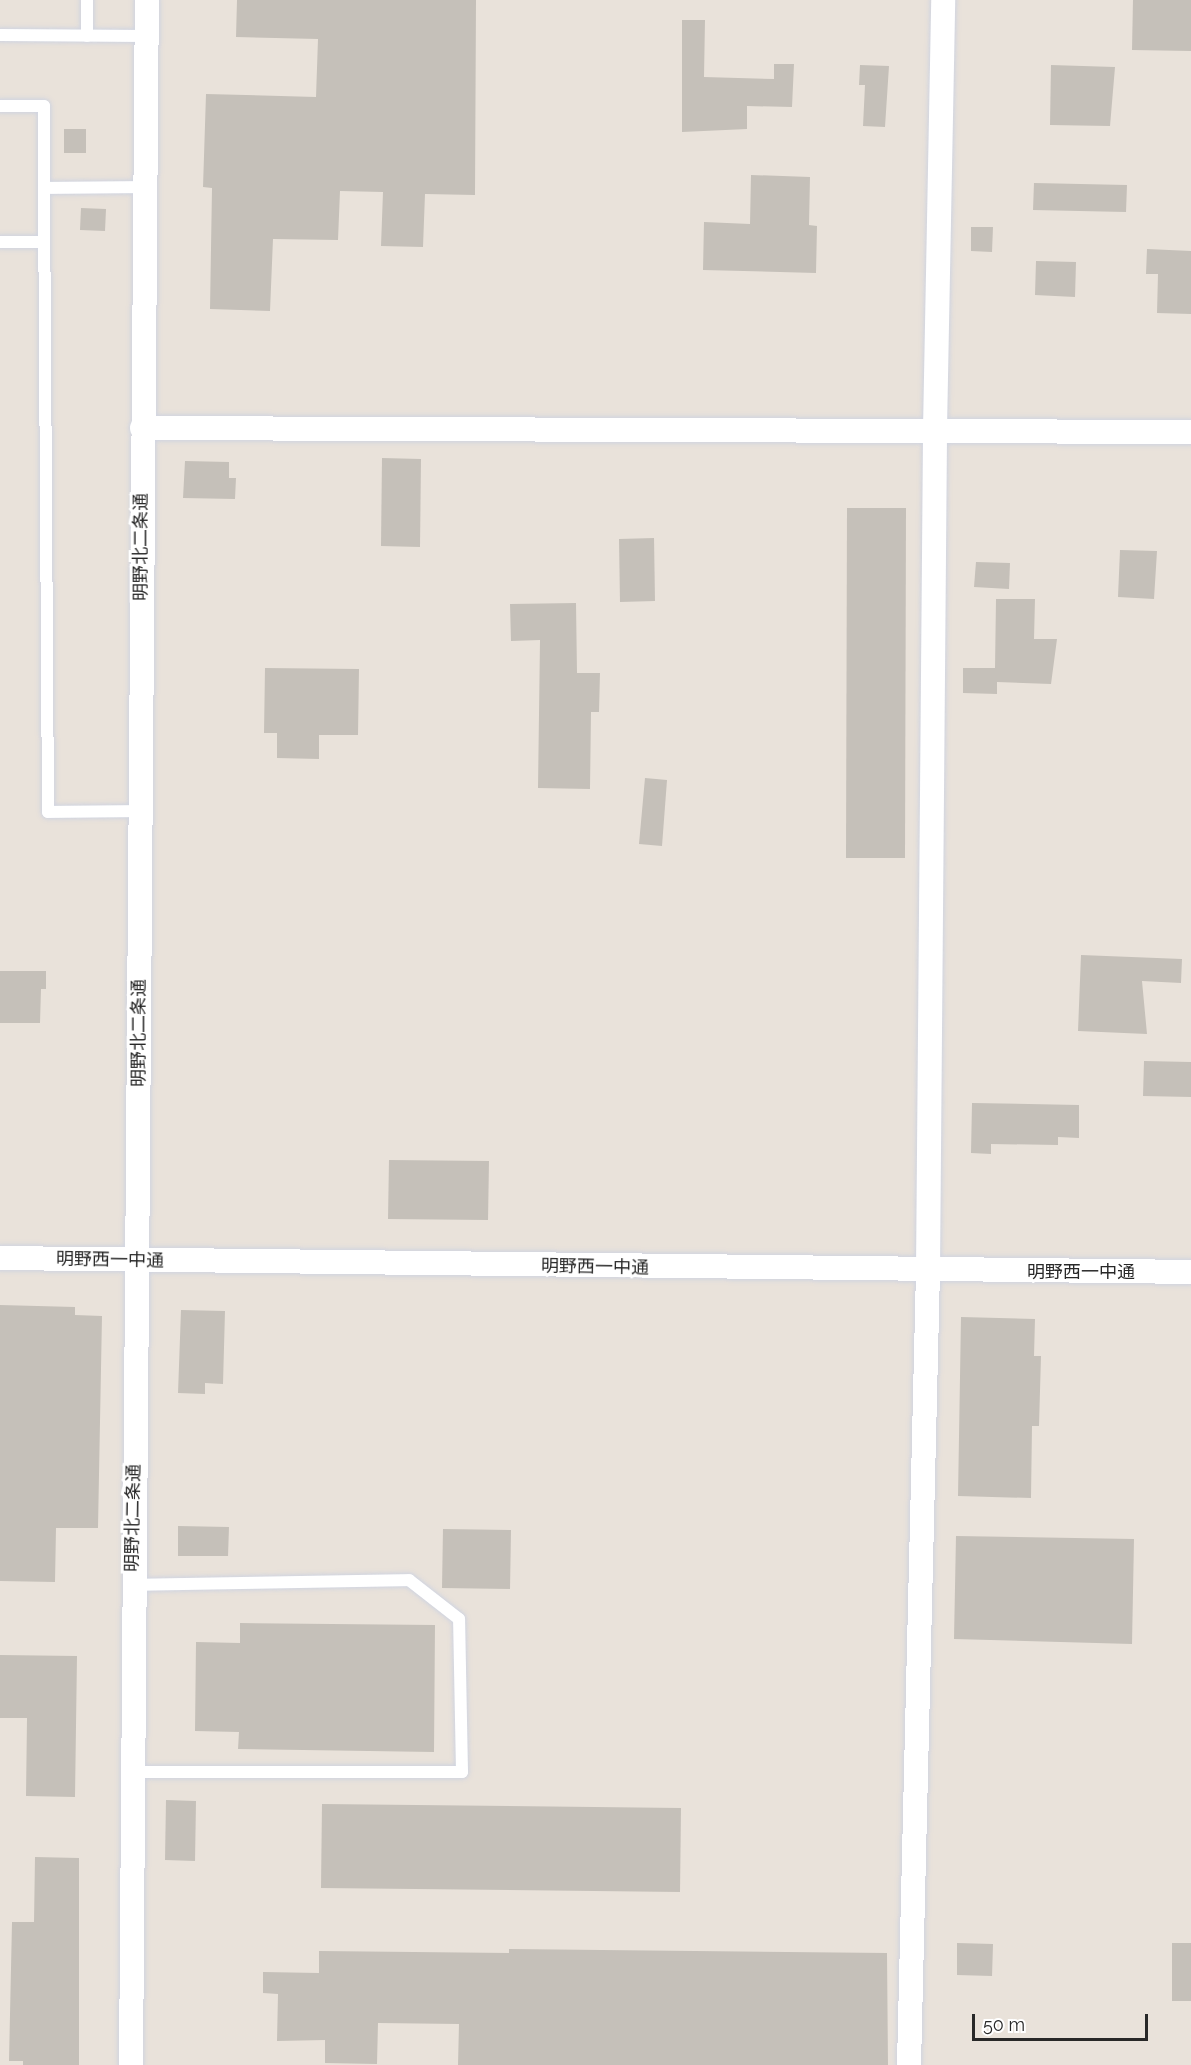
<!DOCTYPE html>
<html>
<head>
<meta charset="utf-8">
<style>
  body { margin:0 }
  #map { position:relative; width:1191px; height:2065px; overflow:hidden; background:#e9e2da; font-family:Raleway,"Noto Sans JP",sans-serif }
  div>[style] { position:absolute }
  .building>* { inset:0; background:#c5c0b9 }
  .roads { filter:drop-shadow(0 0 2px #d0d4e0) drop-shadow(0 0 2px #d0d4e0) }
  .lane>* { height:12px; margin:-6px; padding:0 6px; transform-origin:6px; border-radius:6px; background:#fff }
  .street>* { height:24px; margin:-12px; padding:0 12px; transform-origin:12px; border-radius:12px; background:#fff }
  span { translate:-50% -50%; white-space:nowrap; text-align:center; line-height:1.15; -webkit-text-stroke:6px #fff; paint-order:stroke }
  .street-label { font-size:18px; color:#282828 }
  .scale { position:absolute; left:972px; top:2014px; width:176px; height:27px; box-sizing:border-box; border:3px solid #282828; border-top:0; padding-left:8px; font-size:18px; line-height:21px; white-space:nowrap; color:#282828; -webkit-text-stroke:4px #fff; paint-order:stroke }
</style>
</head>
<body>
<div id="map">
  <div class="building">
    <i style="clip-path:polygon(237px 0,476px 0,475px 195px,425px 194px,423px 247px,381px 246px,383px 192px,340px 191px,338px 240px,273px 239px,270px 311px,210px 309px,212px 188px,203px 187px,206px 94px,316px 97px,318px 39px,236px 37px)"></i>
    <i style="clip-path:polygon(1133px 0,1191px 0,1191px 51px,1132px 50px)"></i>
    <i style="clip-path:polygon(682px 20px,705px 20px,704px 77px,774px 79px,774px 64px,794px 64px,792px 107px,747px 106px,747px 129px,682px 132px)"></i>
    <i style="clip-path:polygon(860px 65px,889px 66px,885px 127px,863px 126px,865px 85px,859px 85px)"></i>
    <i style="clip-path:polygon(1051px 65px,1115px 67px,1110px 126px,1050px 125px)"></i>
    <i style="clip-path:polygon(64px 129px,86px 129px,86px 153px,64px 153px)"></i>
    <i style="clip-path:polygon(751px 175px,810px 177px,809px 225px,817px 226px,816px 273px,703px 270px,704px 222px,750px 224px)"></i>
    <i style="clip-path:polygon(1034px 183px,1127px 185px,1126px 212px,1033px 210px)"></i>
    <i style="clip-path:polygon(81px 208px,106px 209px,105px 231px,80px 230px)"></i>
    <i style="clip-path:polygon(971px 227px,993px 227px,992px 252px,971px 251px)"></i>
    <i style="clip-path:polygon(1147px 249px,1191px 251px,1191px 314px,1157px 313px,1158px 274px,1146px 274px)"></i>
    <i style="clip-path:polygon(1036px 261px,1076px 262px,1075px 297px,1035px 295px)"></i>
    <i style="clip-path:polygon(382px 458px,421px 459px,420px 547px,381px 546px)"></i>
    <i style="clip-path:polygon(185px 461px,229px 462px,229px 478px,236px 478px,235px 499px,183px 498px)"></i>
    <i style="clip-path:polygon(847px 508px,906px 508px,905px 858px,846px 858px)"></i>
    <i style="clip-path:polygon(654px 538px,655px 601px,620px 602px,619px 539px)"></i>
    <i style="clip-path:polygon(1120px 550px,1157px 551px,1154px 599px,1118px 597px)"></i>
    <i style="clip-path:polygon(976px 562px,1010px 563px,1009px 589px,974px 587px)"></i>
    <i style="clip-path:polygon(996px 599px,1035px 599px,1034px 639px,1057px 639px,1051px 684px,997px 682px,997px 694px,963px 693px,963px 668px,995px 668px)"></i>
    <i style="clip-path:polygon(576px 603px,577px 673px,600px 673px,599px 712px,591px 712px,590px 789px,538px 788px,540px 640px,511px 641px,510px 604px)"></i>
    <i style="clip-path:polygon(265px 668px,359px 669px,358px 735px,319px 735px,319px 759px,277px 758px,277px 733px,264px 733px)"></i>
    <i style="clip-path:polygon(645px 778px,667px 780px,662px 846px,639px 844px)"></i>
    <i style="clip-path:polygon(1081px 955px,1182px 959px,1181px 983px,1142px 981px,1147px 1034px,1078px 1031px)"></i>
    <i style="clip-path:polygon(0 971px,46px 971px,46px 989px,41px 989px,40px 1023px,0 1023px)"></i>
    <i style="clip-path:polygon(1144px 1061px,1191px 1062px,1191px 1097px,1143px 1096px)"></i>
    <i style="clip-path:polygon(972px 1103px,1079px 1105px,1079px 1138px,1058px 1137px,1058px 1145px,991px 1144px,991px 1154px,971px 1153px)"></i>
    <i style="clip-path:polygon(389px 1160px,489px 1161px,488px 1220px,388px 1219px)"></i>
    <i style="clip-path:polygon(0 1305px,75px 1307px,75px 1315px,102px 1316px,98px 1528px,56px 1528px,55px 1582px,0 1581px)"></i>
    <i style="clip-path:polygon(181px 1310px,225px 1311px,223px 1384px,205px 1383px,205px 1394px,178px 1393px)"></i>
    <i style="clip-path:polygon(961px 1317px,1035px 1319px,1034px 1356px,1041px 1356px,1039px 1426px,1032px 1426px,1031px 1498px,958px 1496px)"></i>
    <i style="clip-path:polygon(178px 1526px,229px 1527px,228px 1556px,178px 1556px)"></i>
    <i style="clip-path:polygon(443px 1529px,511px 1530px,510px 1589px,442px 1588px)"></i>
    <i style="clip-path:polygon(956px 1536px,1134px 1539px,1132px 1644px,954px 1639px)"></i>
    <i style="clip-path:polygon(240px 1623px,435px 1625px,434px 1752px,238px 1749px,239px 1732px,195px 1731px,196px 1642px,240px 1643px)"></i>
    <i style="clip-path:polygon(0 1655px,77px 1656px,75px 1797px,26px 1796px,27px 1718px,0 1718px)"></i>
    <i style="clip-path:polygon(166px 1800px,196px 1801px,195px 1861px,165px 1860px)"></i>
    <i style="clip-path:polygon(322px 1804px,681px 1808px,680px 1892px,321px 1888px)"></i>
    <i style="clip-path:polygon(35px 1857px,79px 1858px,79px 2065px,23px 2065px,23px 2061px,9px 2061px,12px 1922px,34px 1922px)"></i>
    <i style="clip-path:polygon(957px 1943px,993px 1944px,992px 1976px,957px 1975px)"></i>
    <i style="clip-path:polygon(1172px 1943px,1191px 1943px,1191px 2001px,1172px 2001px)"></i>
    <i style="clip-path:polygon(509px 1949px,887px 1953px,888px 2065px,458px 2065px,459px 2024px,378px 2023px,377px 2064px,325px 2063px,325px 2040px,277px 2041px,278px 1994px,263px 1993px,263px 1972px,319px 1973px,319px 1951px,509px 1953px)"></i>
  </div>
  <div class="roads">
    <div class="lane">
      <i style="left:0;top:35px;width:146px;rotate:0.4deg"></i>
      <i style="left:87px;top:36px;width:36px;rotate:-90deg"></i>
      <i style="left:0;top:106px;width:44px"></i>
      <i style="left:44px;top:106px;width:82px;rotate:90deg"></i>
      <i style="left:0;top:242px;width:44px"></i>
      <i style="left:140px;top:811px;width:92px;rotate:179.4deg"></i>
      <i style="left:48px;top:812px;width:624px;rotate:-90.37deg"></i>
      <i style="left:44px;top:188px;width:100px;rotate:-0.6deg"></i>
      <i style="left:131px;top:1772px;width:331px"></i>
      <i style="left:462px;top:1772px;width:153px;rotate:-91.1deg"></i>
      <i style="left:459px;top:1619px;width:63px;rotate:-142deg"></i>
      <i style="left:409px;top:1580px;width:277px;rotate:179deg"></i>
    </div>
    <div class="street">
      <i style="left:142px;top:428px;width:1049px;rotate:0.22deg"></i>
      <i style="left:0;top:1258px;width:1191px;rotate:0.67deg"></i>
      <i style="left:131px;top:2065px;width:2065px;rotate:-89.56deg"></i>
      <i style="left:909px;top:2065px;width:794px;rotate:-88.63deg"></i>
      <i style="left:928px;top:1271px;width:842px;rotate:-89.52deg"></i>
      <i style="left:935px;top:429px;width:429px;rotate:-88.9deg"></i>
    </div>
  </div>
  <div class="street-label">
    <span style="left:141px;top:547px;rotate:-90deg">明野北二条通</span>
    <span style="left:139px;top:1033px;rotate:-90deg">明野北二条通</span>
    <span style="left:110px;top:1260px;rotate:1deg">明野西一中通</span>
    <span style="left:595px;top:1267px;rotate:1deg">明野西一中通</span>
    <span style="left:1081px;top:1272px">明野西一中通</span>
    <span style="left:133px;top:1518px;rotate:-89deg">明野北二条通</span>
  </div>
  <div class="scale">50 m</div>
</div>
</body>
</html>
